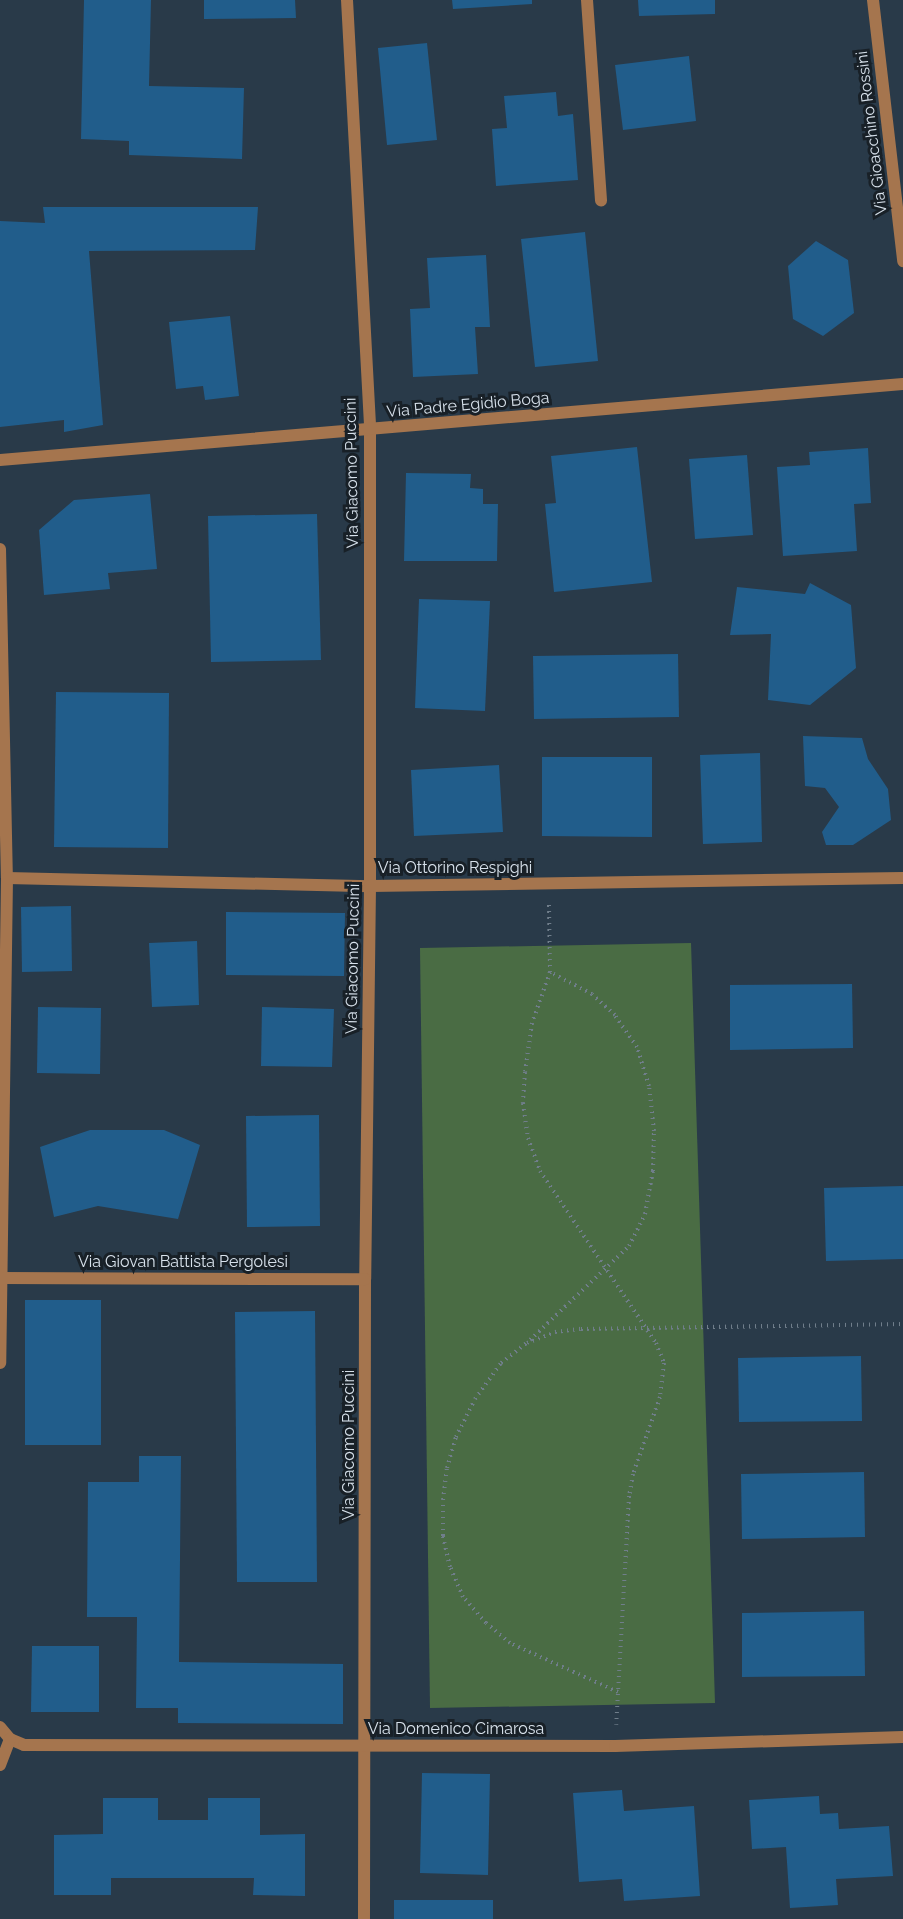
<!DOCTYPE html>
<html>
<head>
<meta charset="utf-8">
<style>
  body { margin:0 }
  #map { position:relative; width:903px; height:1919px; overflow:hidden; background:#293a49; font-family:Raleway,sans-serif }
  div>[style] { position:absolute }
  .green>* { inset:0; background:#4a6c44 }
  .building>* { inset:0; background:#215d8b }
  .path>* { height:4px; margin-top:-2px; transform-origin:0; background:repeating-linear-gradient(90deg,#707e8b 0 1.5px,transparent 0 6px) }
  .minor>* { height:12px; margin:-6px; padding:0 6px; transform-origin:6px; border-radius:6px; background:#a5754e }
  span { translate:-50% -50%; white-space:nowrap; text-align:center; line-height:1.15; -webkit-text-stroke:6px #182027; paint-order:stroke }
  .street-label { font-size:16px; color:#d7e1eb }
</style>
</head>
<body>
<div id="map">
  <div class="green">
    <i style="clip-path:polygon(691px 943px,715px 1703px,430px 1708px,420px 948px)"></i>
  </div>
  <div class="building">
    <i style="clip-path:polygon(84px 0,151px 0,149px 86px,244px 88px,242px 159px,129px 155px,129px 141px,81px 139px)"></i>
    <i style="clip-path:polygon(204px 0,295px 0,296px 18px,204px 19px)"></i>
    <i style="clip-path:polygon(452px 0,532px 0,532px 4px,453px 9px)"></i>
    <i style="clip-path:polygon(638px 0,715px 0,715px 14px,639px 16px)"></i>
    <i style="clip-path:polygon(427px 43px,437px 140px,387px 145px,378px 48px)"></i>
    <i style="clip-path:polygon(689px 56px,696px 121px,623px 130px,615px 65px)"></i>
    <i style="clip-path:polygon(556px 92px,558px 116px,573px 114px,578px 180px,496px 186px,492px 129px,507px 128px,504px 96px)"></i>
    <i style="clip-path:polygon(43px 207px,258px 207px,255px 250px,89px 251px,103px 425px,64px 432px,64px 420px,0 427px,0 221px,45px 223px)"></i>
    <i style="clip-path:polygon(585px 232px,598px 361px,535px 367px,521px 239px)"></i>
    <i style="clip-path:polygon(816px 241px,848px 260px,854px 313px,823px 336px,793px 319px,788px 266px)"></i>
    <i style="clip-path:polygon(486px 255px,490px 327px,475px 327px,478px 374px,413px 377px,410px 309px,430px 308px,427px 258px)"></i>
    <i style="clip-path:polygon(230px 316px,239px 396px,205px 400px,203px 386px,176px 389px,169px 322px)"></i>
    <i style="clip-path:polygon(637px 447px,652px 582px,554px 592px,545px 504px,556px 503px,551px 456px)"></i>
    <i style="clip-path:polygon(868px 448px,871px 503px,854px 504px,857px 551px,783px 556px,777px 467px,810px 465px,809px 452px)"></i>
    <i style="clip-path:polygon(747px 455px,753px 535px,695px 539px,689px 459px)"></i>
    <i style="clip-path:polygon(406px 473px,471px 474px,470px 488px,483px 489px,483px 504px,498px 504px,497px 561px,404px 561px)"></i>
    <i style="clip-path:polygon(150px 494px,157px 569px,108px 573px,110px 589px,44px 595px,39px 530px,74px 500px)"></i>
    <i style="clip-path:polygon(317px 514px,321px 660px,211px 662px,208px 516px)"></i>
    <i style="clip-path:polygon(810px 583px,851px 605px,856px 668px,810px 705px,768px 700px,771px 634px,730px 635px,737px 587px,805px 594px)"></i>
    <i style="clip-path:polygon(419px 599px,490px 601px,485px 711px,415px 708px)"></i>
    <i style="clip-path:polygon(678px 654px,679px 717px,534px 719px,533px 656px)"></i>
    <i style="clip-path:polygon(56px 692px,169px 693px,168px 848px,54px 847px)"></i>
    <i style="clip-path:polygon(803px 736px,862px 738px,868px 759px,888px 789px,891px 820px,853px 845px,826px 845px,822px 832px,839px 807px,825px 788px,805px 786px)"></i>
    <i style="clip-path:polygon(760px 753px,762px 842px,703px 844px,700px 755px)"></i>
    <i style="clip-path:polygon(542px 757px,652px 757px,652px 837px,542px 836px)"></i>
    <i style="clip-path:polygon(499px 765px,503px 832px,414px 836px,411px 770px)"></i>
    <i style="clip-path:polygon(71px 906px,72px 971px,22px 972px,21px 907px)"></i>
    <i style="clip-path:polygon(226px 912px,345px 913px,344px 976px,226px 975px)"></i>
    <i style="clip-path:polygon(197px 941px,199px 1005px,152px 1007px,149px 943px)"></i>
    <i style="clip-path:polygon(852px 984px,853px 1048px,730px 1050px,730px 985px)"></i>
    <i style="clip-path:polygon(38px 1007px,101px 1008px,100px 1074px,37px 1073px)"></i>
    <i style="clip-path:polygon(262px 1007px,334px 1009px,332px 1067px,261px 1066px)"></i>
    <i style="clip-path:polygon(319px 1115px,320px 1226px,247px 1227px,246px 1116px)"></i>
    <i style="clip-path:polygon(90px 1130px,164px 1130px,200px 1145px,178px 1219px,98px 1206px,54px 1217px,40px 1147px)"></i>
    <i style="clip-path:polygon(903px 1186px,903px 1259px,826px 1261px,824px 1188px)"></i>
    <i style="clip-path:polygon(25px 1300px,101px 1300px,101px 1445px,25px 1445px)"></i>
    <i style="clip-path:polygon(315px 1311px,317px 1582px,237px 1582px,235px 1312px)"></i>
    <i style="clip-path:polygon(861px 1356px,862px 1421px,739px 1422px,738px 1358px)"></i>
    <i style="clip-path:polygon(139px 1456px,181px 1456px,179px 1662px,343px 1664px,343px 1724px,178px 1723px,178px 1708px,136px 1708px,137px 1617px,87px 1617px,88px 1482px,139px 1482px)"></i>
    <i style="clip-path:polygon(864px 1472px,865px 1537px,742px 1539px,741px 1474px)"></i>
    <i style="clip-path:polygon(864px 1611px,865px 1676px,742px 1677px,742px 1613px)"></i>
    <i style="clip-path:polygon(32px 1646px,99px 1646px,99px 1712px,31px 1712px)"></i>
    <i style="clip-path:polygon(422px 1773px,490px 1774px,488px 1875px,420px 1873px)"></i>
    <i style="clip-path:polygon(622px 1790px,624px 1811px,694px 1806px,700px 1896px,624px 1901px,622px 1879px,579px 1882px,573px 1793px)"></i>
    <i style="clip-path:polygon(819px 1796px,820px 1814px,838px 1813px,839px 1829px,889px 1826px,893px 1876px,836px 1879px,838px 1905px,790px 1908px,786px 1847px,752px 1849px,749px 1800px)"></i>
    <i style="clip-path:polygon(103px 1798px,158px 1798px,158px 1820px,208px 1820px,208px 1798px,260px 1798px,260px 1835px,305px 1834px,305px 1896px,253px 1895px,254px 1878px,111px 1878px,111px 1895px,54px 1895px,54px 1835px,103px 1834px)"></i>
    <i style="clip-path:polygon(394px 1900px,493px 1900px,493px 1919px,394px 1919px)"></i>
  </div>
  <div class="path">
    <i style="left:549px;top:905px;width:67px;rotate:89.1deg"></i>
    <i style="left:550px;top:972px;width:54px;rotate:109.4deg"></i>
    <i style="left:532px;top:1023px;width:49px;rotate:98.1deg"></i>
    <i style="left:525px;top:1072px;width:31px;rotate:94deg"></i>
    <i style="left:523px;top:1103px;width:35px;rotate:82deg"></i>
    <i style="left:528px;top:1138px;width:35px;rotate:70deg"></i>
    <i style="left:540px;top:1171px;width:207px;rotate:56deg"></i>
    <i style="left:656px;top:1343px;width:22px;rotate:68deg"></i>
    <i style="left:664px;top:1363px;width:34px;rotate:97deg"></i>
    <i style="left:660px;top:1397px;width:82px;rotate:109.3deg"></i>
    <i style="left:633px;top:1474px;width:22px;rotate:100deg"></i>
    <i style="left:629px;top:1496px;width:229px;rotate:93.2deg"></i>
    <i style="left:530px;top:1340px;width:137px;rotate:-43.5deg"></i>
    <i style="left:629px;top:1246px;width:36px;rotate:-63deg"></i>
    <i style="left:645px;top:1214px;width:44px;rotate:-79.5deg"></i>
    <i style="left:653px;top:1171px;width:40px;rotate:-88.6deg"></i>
    <i style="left:654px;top:1131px;width:45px;rotate:-96.3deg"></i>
    <i style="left:649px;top:1086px;width:41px;rotate:-107.1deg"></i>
    <i style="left:637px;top:1047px;width:39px;rotate:-125deg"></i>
    <i style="left:615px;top:1015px;width:31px;rotate:-138deg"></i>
    <i style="left:592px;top:994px;width:47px;rotate:-152.4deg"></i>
    <i style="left:618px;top:1692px;width:119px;rotate:-155.6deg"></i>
    <i style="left:510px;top:1643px;width:31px;rotate:-140deg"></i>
    <i style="left:486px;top:1623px;width:35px;rotate:-131deg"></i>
    <i style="left:463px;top:1597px;width:33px;rotate:-113deg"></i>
    <i style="left:450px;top:1567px;width:32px;rotate:-103deg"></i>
    <i style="left:443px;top:1536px;width:36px;rotate:-90deg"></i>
    <i style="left:443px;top:1500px;width:32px;rotate:-83deg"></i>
    <i style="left:447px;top:1468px;width:32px;rotate:-74deg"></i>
    <i style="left:456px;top:1437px;width:42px;rotate:-63.4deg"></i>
    <i style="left:475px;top:1399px;width:44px;rotate:-54.2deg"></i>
    <i style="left:501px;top:1363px;width:33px;rotate:-38deg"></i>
    <i style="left:527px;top:1343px;width:30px;rotate:-21deg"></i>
    <i style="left:555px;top:1332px;width:26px;rotate:-7deg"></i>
    <i style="left:581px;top:1329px;width:322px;rotate:-0.9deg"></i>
  </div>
  <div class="minor">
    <i style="left:347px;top:0;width:431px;rotate:86.9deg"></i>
    <i style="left:370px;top:430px;width:456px;rotate:90deg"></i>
    <i style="left:370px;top:886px;width:393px;rotate:90.7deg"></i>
    <i style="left:365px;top:1279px;width:640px;rotate:90.09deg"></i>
    <i style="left:587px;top:0;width:201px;rotate:86deg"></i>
    <i style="left:873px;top:0;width:263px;rotate:83.4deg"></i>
    <i style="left:0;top:460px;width:906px;rotate:-4.81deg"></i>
    <i style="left:0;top:549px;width:329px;rotate:88.8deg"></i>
    <i style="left:7px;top:878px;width:485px;rotate:90.8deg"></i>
    <i style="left:7px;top:878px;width:363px;rotate:1.3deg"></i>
    <i style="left:370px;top:886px;width:533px;rotate:-0.86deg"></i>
    <i style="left:1px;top:1278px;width:364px;rotate:0.2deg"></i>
    <i style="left:0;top:1727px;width:16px;rotate:50deg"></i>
    <i style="left:10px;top:1739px;width:15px;rotate:23deg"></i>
    <i style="left:24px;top:1745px;width:591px;rotate:0.1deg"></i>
    <i style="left:615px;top:1746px;width:288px;rotate:-1.8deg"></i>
    <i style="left:0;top:1765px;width:28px;rotate:-69deg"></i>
  </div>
  <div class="street-label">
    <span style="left:872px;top:133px;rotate:-97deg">Via Gioacchino Rossini</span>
    <span style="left:468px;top:405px;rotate:-5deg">Via Padre Egidio Boga</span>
    <span style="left:352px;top:473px;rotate:-91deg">Via Giacomo Puccini</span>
    <span style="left:455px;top:868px">Via Ottorino Respighi</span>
    <span style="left:353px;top:959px;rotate:-89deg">Via Giacomo Puccini</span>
    <span style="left:183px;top:1262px">Via Giovan Battista Pergolesi</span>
    <span style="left:349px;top:1445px;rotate:-90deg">Via Giacomo Puccini</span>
    <span style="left:456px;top:1729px">Via Domenico Cimarosa</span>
  </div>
</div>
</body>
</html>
